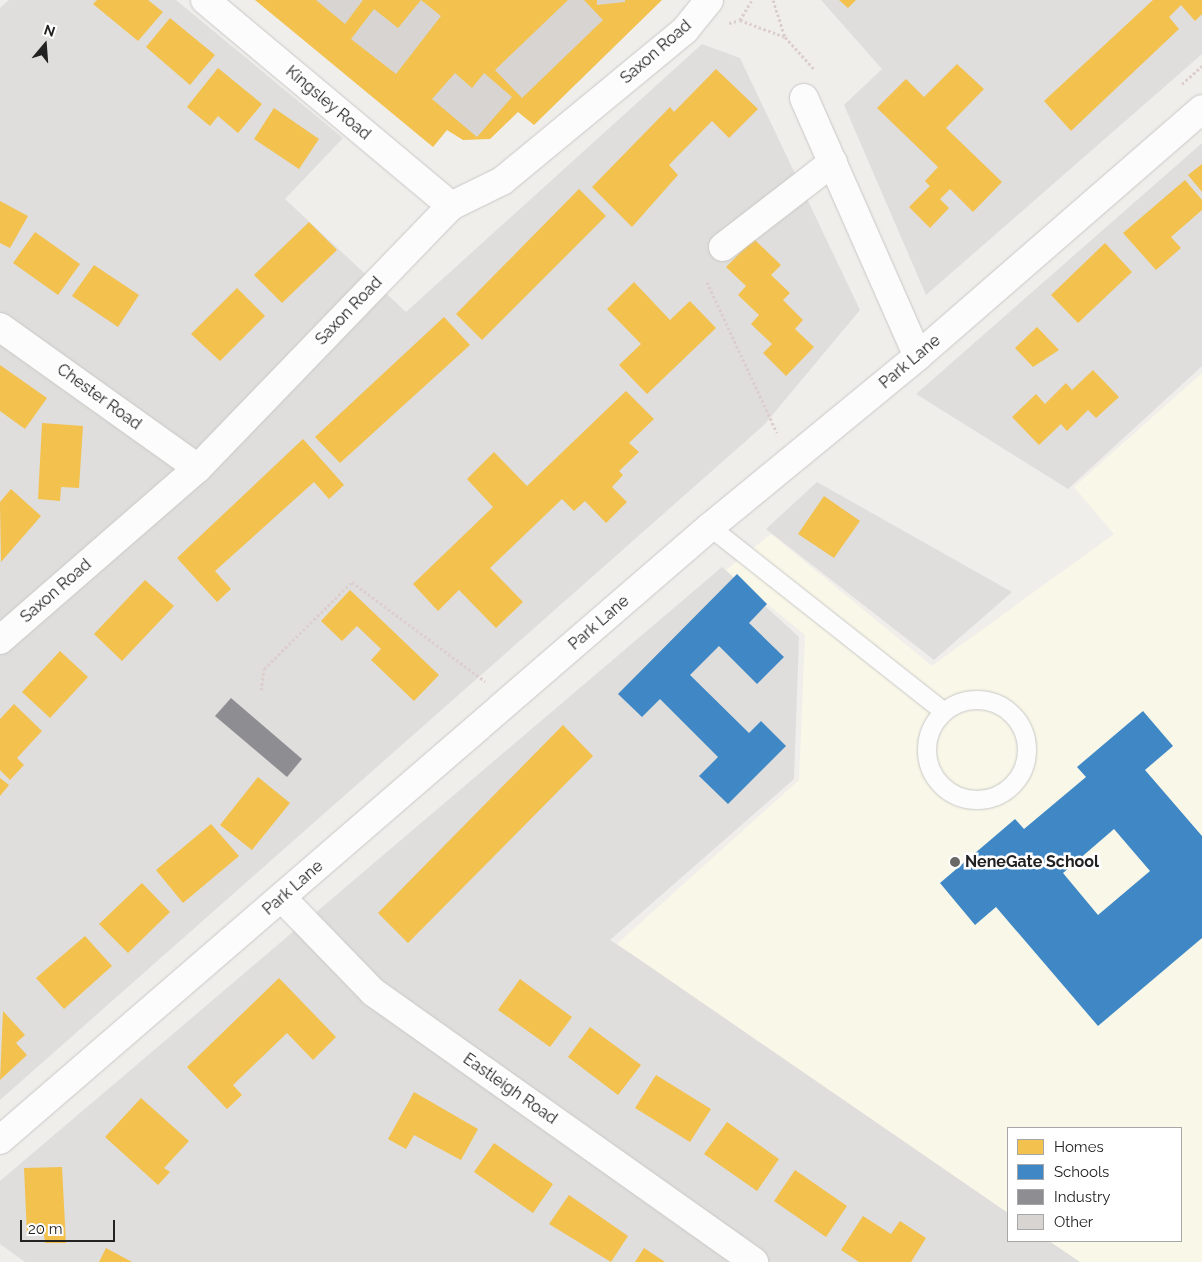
<!DOCTYPE html>
<html>
<head>
<meta charset="utf-8">
<style>
  body { margin:0 }
  #map { position:relative; width:1202px; height:1262px; overflow:hidden; background:#f0eeeb; font-family:Raleway,sans-serif }
  div>[style] { position:absolute }
  .residential>* { inset:0; background:#dfdedc }
  .education>* { inset:0; background:#f8f7e8 }
  .homes>* { inset:0; background:#f2c14e }
  .schools>* { inset:0; background:#3f88c5 }
  .industry>* { inset:0; background:#8d8d92 }
  .building>* { inset:0; background:#d7d4d2 }
  .path>* { height:3px; margin-top:-1.5px; transform-origin:0; background:repeating-linear-gradient(90deg,#dccecd 0 2.5px,transparent 0 5px) }
  .roads { filter:drop-shadow(0 0 1px #c9c8c7) drop-shadow(0 0 1px #c9c8c7) }
  .service>* { height:18px; margin:-9px; padding:0 9px; transform-origin:9px; border-radius:9px; background:#fdfcfc }
  .service>.ring { margin:-9px; padding:0; box-sizing:content-box; background:none; border:18px solid #fdfcfc; border-radius:50% }
  .minor>* { height:28px; margin:-14px; padding:0 14px; transform-origin:14px; border-radius:14px; background:#fdfcfc }
  .dots>* { width:14px; height:14px; translate:-50% -50%; box-sizing:border-box; border:2px solid #fff; border-radius:50% }
  span { translate:-50% -50%; white-space:nowrap; text-align:center; line-height:1.15; -webkit-text-stroke:5px #fff; paint-order:stroke }
  .street-label { font-size:16px; color:#222 }
  .poi-label { font-size:16px; color:#222; font-weight:700 }
  .left { translate:0 -50%; text-align:left }
  .legend { position:absolute; left:1007px; top:1127px; width:175px; height:115px; box-sizing:border-box; background:#fff; border:1px solid #a7a7a7; margin:0; padding:6px 9px; list-style:none; font-size:15px; color:#222 }
  .legend li { display:flex; align-items:center; gap:10px; height:25px }
  .legend b { width:25px; border:1px solid #a7a7a7 }
  .north { position:absolute; left:20px; top:20px; width:50px; height:50px; -webkit-text-stroke:4px #fff; paint-order:stroke; rotate:18deg; font-size:14px; font-weight:700; line-height:20px; text-align:center; color:#222 }
  .north::after { content:''; display:block; margin:auto; width:18px; height:22px; background:#222; clip-path:polygon(50% 0,100% 100%,50% 72%,0 100%) }
  .scale { position:absolute; left:20px; top:1220px; width:95px; height:22px; box-sizing:border-box; border:2px solid #222; border-top:0; padding-left:6px; font-size:15px; line-height:18px; white-space:nowrap; color:#222; -webkit-text-stroke:4px #fff; paint-order:stroke }
</style>
</head>
<body>
<div id="map">
  <div class="residential">
    <i style="clip-path:polygon(9px 0,176px 0,343px 138px,285px 199px,406px 312px,702px 44px,740px 58px,860px 310px,764px 425px,0 1100px,0 8px)"></i>
    <i style="clip-path:polygon(821px 0,1202px 0,1202px 54px,926px 295px,844px 105px,882px 69px)"></i>
    <i style="clip-path:polygon(1202px 143px,1202px 366px,1068px 489px,916px 394px)"></i>
    <i style="clip-path:polygon(817px 482px,1012px 592px,934px 660px,766px 529px)"></i>
    <i style="clip-path:polygon(722px 567px,799px 637px,794px 779px,610px 940px,1008px 1196px,1008px 1241px,1077px 1241px,1110px 1262px,25px 1262px,0 1244px,0 1181px)"></i>
  </div>
  <div class="education">
    <i style="clip-path:polygon(1202px 373px,1202px 1262px,1080px 1262px,1049px 1241px,1181px 1241px,1181px 1128px,1008px 1128px,1008px 1213px,617px 944px,799px 780px,805px 635px,726px 570px,771px 534px,932px 666px,1114px 534px,1074px 487px)"></i>
  </div>
  <div class="homes">
    <i style="clip-path:polygon(97px 0,148px 0,163px 12px,138px 41px,93px 4px)"></i>
    <i style="clip-path:polygon(255px 0,662px 0,534px 125px,518px 112px,490px 139px,463px 140px,447px 130px,433px 147px)"></i>
    <i style="clip-path:polygon(839px 0,856px 0,848px 8px)"></i>
    <i style="clip-path:polygon(1153px 0,1202px 0,1202px 14px,1195px 21px,1181px 5px,1169px 17px,1179px 29px,1071px 131px,1044px 101px)"></i>
    <i style="clip-path:polygon(170px 18px,215px 55px,190px 85px,146px 47px)"></i>
    <i style="clip-path:polygon(957px 64px,984px 89px,946px 128px,1002px 182px,973px 212px,950px 189px,940px 199px,949px 208px,930px 228px,909px 207px,930px 186px,925px 181px,938px 167px,877px 108px,906px 79px,924px 97px)"></i>
    <i style="clip-path:polygon(218px 68px,262px 104px,238px 133px,218px 116px,210px 126px,187px 107px)"></i>
    <i style="clip-path:polygon(716px 69px,758px 109px,729px 138px,712px 121px,669px 165px,678px 175px,632px 227px,592px 187px,670px 107px,674px 112px)"></i>
    <i style="clip-path:polygon(274px 108px,319px 139px,299px 169px,254px 139px)"></i>
    <i style="clip-path:polygon(1202px 164px,1202px 192px,1188px 175px)"></i>
    <i style="clip-path:polygon(1185px 180px,1202px 200px,1202px 210px,1171px 237px,1181px 248px,1156px 270px,1123px 233px)"></i>
    <i style="clip-path:polygon(579px 189px,606px 216px,482px 340px,456px 314px)"></i>
    <i style="clip-path:polygon(0 201px,28px 216px,10px 248px,0 243px)"></i>
    <i style="clip-path:polygon(309px 222px,337px 250px,282px 303px,254px 275px)"></i>
    <i style="clip-path:polygon(35px 232px,80px 264px,58px 295px,13px 263px)"></i>
    <i style="clip-path:polygon(754px 239px,781px 265px,771px 275px,790px 293px,783px 300px,803px 320px,795px 329px,814px 347px,786px 376px,763px 353px,772px 344px,751px 324px,759px 315px,738px 295px,746px 286px,726px 267px)"></i>
    <i style="clip-path:polygon(1105px 243px,1132px 272px,1078px 323px,1051px 295px)"></i>
    <i style="clip-path:polygon(94px 265px,139px 295px,118px 327px,72px 296px)"></i>
    <i style="clip-path:polygon(634px 282px,670px 320px,690px 301px,716px 328px,647px 394px,619px 365px,641px 344px,607px 309px)"></i>
    <i style="clip-path:polygon(237px 288px,265px 316px,220px 361px,191px 334px)"></i>
    <i style="clip-path:polygon(444px 317px,470px 345px,340px 463px,315px 437px)"></i>
    <i style="clip-path:polygon(1037px 327px,1059px 350px,1033px 367px,1015px 348px)"></i>
    <i style="clip-path:polygon(0 365px,47px 398px,25px 429px,0 411px)"></i>
    <i style="clip-path:polygon(1093px 370px,1119px 397px,1096px 418px,1088px 410px,1067px 431px,1061px 424px,1039px 445px,1012px 417px,1036px 394px,1045px 404px,1066px 383px,1072px 390px)"></i>
    <i style="clip-path:polygon(626px 391px,654px 419px,629px 443px,639px 452px,619px 471px,623px 475px,612px 487px,627px 502px,606px 523px,585px 501px,574px 511px,562px 499px,490px 568px,523px 602px,496px 628px,459px 590px,438px 611px,413px 584px,493px 507px,467px 479px,494px 452px,527px 486px)"></i>
    <i style="clip-path:polygon(42px 423px,83px 426px,79px 488px,61px 487px,60px 501px,38px 499px)"></i>
    <i style="clip-path:polygon(303px 439px,344px 485px,329px 499px,314px 482px,215px 571px,231px 589px,217px 602px,177px 558px)"></i>
    <i style="clip-path:polygon(11px 489px,41px 516px,1px 562px,0 502px)"></i>
    <i style="clip-path:polygon(824px 496px,860px 521px,834px 558px,798px 534px)"></i>
    <i style="clip-path:polygon(145px 580px,174px 606px,122px 661px,94px 634px)"></i>
    <i style="clip-path:polygon(350px 590px,439px 675px,414px 701px,371px 660px,381px 649px,357px 626px,342px 641px,321px 621px)"></i>
    <i style="clip-path:polygon(60px 651px,88px 677px,50px 718px,22px 692px)"></i>
    <i style="clip-path:polygon(14px 704px,42px 731px,17px 758px,24px 765px,10px 780px,0 770px,0 719px)"></i>
    <i style="clip-path:polygon(563px 725px,593px 756px,408px 943px,378px 913px)"></i>
    <i style="clip-path:polygon(258px 777px,290px 803px,252px 850px,220px 825px)"></i>
    <i style="clip-path:polygon(0 778px,9px 785px,0 796px)"></i>
    <i style="clip-path:polygon(211px 824px,239px 856px,183px 903px,156px 870px)"></i>
    <i style="clip-path:polygon(142px 883px,170px 912px,128px 953px,99px 924px)"></i>
    <i style="clip-path:polygon(85px 936px,112px 966px,64px 1009px,36px 978px)"></i>
    <i style="clip-path:polygon(279px 978px,336px 1037px,313px 1060px,287px 1033px,233px 1085px,242px 1095px,227px 1109px,187px 1067px)"></i>
    <i style="clip-path:polygon(520px 979px,572px 1017px,550px 1047px,498px 1010px)"></i>
    <i style="clip-path:polygon(3px 1011px,25px 1035px,16px 1043px,27px 1055px,0 1080px)"></i>
    <i style="clip-path:polygon(590px 1027px,641px 1065px,618px 1095px,568px 1057px)"></i>
    <i style="clip-path:polygon(656px 1075px,711px 1109px,690px 1142px,635px 1108px)"></i>
    <i style="clip-path:polygon(414px 1092px,478px 1129px,461px 1160px,414px 1135px,406px 1149px,388px 1139px)"></i>
    <i style="clip-path:polygon(141px 1098px,189px 1141px,164px 1168px,170px 1172px,158px 1185px,105px 1137px)"></i>
    <i style="clip-path:polygon(727px 1122px,779px 1159px,757px 1191px,704px 1154px)"></i>
    <i style="clip-path:polygon(494px 1143px,553px 1184px,533px 1213px,474px 1172px)"></i>
    <i style="clip-path:polygon(62px 1167px,66px 1243px,45px 1243px,44px 1235px,27px 1235px,24px 1168px)"></i>
    <i style="clip-path:polygon(795px 1170px,847px 1206px,826px 1237px,774px 1201px)"></i>
    <i style="clip-path:polygon(569px 1195px,628px 1236px,611px 1262px,549px 1224px)"></i>
    <i style="clip-path:polygon(863px 1216px,891px 1234px,900px 1221px,926px 1238px,911px 1262px,859px 1262px,841px 1250px)"></i>
    <i style="clip-path:polygon(106px 1248px,132px 1262px,99px 1262px)"></i>
    <i style="clip-path:polygon(644px 1248px,665px 1262px,635px 1262px)"></i>
  </div>
  <div class="schools">
    <i style="clip-path:polygon(737px 574px,767px 604px,749px 623px,784px 657px,757px 684px,719px 646px,690px 675px,749px 733px,761px 721px,786px 746px,728px 804px,699px 776px,718px 757px,660px 699px,642px 717px,618px 694px)"></i>
    <i style="clip-path:polygon(evenodd,1143px 711px,1173px 746px,1145px 770px,1202px 836px,1202px 938px,1098px 1026px,996px 907px,975px 925px,940px 883px,1015px 819px,1024px 829px,1086px 777px,1077px 767px,1143px 711px,1114px 829px,1150px 871px,1098px 915px,1063px 873px,1114px 829px)"></i>
  </div>
  <div class="industry">
    <i style="clip-path:polygon(231px 698px,302px 759px,287px 777px,215px 716px)"></i>
  </div>
  <div class="building">
    <i style="clip-path:polygon(316px 0,363px 0,345px 24px)"></i>
    <i style="clip-path:polygon(421px 0,441px 16px,396px 74px,351px 39px,374px 9px,398px 28px)"></i>
    <i style="clip-path:polygon(568px 0,584px 0,603px 20px,522px 98px,495px 70px)"></i>
    <i style="clip-path:polygon(597px 0,625px 0,625px 2px,597px 5px)"></i>
    <i style="clip-path:polygon(455px 73px,472px 88px,484px 73px,512px 97px,477px 137px,432px 99px)"></i>
  </div>
  <div class="path">
    <i style="left:773px;top:0;width:39px;rotate:72deg"></i>
    <i style="left:785px;top:37px;width:43px;rotate:47.8deg"></i>
    <i style="left:740px;top:20px;width:48px;rotate:20.7deg"></i>
    <i style="left:729px;top:23px;width:11px;rotate:-15deg"></i>
    <i style="left:740px;top:20px;width:23px;rotate:-59deg"></i>
    <i style="left:1182px;top:84px;width:27px;rotate:-42deg"></i>
    <i style="left:707px;top:282px;width:166px;rotate:65.1deg"></i>
    <i style="left:261px;top:690px;width:21px;rotate:-82deg"></i>
    <i style="left:264px;top:669px;width:124px;rotate:-44.7deg"></i>
    <i style="left:352px;top:582px;width:166px;rotate:36.7deg"></i>
  </div>
  <div class="roads">
    <div class="service">
      <i style="left:710px;top:527px;width:297px;rotate:38.3deg"></i>
      <i class="ring" style="left:927px;top:700px;width:82px;height:82px"></i>
    </div>
    <div class="minor">
      <i style="left:205px;top:0;width:321px;rotate:39.9deg"></i>
      <i style="left:804px;top:98px;width:282px;rotate:66.2deg"></i>
      <i style="left:723px;top:247px;width:139px;rotate:-37.7deg"></i>
      <i style="left:0;top:327px;width:243px;rotate:35.5deg"></i>
      <i style="left:0;top:640px;width:262px;rotate:-41deg"></i>
      <i style="left:198px;top:468px;width:364px;rotate:-46deg"></i>
      <i style="left:451px;top:206px;width:57px;rotate:-26.1deg"></i>
      <i style="left:502px;top:181px;width:237px;rotate:-39.5deg"></i>
      <i style="left:685px;top:30px;width:38px;rotate:-51deg"></i>
      <i style="left:282px;top:898px;width:131px;rotate:45.9deg"></i>
      <i style="left:373px;top:992px;width:467px;rotate:35.3deg"></i>
      <i style="left:0;top:1140px;width:938px;rotate:-40.81deg"></i>
      <i style="left:710px;top:527px;width:269px;rotate:-39.4deg"></i>
      <i style="left:918px;top:356px;width:376px;rotate:-41deg"></i>
    </div>
  </div>
  <div class="dots">
    <i style="left:955px;top:862px;background:#6a6968"></i>
  </div>
  <div class="street-label">
    <span style="left:656px;top:52px;rotate:-41deg">Saxon Road</span>
    <span style="left:328px;top:103px;rotate:40deg">Kingsley Road</span>
    <span style="left:349px;top:311px;rotate:-46deg">Saxon Road</span>
    <span style="left:910px;top:362px;rotate:-40deg">Park Lane</span>
    <span style="left:99px;top:397px;rotate:36deg">Chester Road</span>
    <span style="left:56px;top:591px;rotate:-41deg">Saxon Road</span>
    <span style="left:599px;top:623px;rotate:-41deg">Park Lane</span>
    <span style="left:293px;top:888px;rotate:-41deg">Park Lane</span>
    <span style="left:510px;top:1089px;rotate:35deg">Eastleigh Road</span>
  </div>
  <div class="poi-label">
    <span class="left" style="left:965px;top:862px">NeneGate School</span>
  </div>
  <ul class="legend">
  <li><b style="height:14px;background:#f2c14e"></b>Homes</li>
  <li><b style="height:14px;background:#3f88c5"></b>Schools</li>
  <li><b style="height:14px;background:#8d8d92"></b>Industry</li>
  <li><b style="height:14px;background:#d7d4d2"></b>Other</li>
  </ul>
  <div class="north">N</div>
  <div class="scale">20 m</div>
</div>
</body>
</html>
